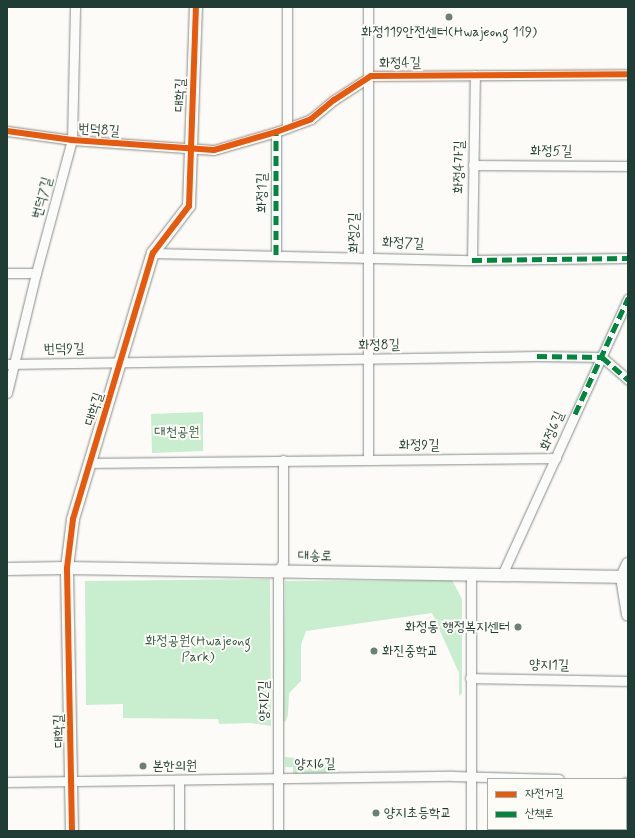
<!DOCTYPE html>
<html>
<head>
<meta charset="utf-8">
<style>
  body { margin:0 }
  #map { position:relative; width:635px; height:838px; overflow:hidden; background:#fcfbf8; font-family:Mynerve,"Poor Story",sans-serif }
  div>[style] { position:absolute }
  .green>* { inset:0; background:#c8edcf }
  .roads { filter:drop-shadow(0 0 1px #888d8a) drop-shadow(0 0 1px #888d8a) }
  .street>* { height:9px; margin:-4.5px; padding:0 4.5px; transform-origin:4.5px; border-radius:4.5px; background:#fbfbf9 }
  .secondary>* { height:12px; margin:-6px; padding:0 6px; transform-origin:6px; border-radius:6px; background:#fbfbf9 }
  .quiet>* { height:5px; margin-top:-2.5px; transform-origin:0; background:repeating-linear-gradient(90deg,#00873e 0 10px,transparent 0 15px) }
  .cycleway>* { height:6px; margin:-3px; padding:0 3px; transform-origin:3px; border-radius:3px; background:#e8590c }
  .dots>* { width:11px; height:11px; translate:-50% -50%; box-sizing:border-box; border:2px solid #fdfcf7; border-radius:50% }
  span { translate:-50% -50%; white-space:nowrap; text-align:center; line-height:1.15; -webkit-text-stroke:4px #fdfcf7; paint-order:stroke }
  .poi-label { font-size:14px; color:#1f3d34 }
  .right { translate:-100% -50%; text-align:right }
  .left { translate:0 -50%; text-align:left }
  .street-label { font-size:14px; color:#1f3d34 }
  .park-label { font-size:14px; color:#385e4c }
  .frame { position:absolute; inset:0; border:8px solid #1f3d34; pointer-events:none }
  .legend { position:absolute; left:487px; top:778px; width:140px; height:52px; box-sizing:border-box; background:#fdfcf7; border:1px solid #a4b0a9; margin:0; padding:5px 7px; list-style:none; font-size:12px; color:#1f3d34 }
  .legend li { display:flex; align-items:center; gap:8px; height:20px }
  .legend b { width:20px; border:1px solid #a4b0a9 }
</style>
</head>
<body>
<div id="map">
  <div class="green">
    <i style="clip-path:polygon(203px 412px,203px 451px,152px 453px,151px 414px)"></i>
    <i style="clip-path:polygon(270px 579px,271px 726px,250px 723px,219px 724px,218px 719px,123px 718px,123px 704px,86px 705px,85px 581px)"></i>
    <i style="clip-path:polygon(452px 580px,462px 599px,462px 693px,459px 696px,459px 673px,432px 613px,306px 631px,301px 645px,301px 681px,289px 693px,288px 715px,285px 722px,283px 721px,285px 581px)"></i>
    <i style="clip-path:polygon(285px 757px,295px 758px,309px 765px,316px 763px,332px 766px,338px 774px,293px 774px,293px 767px,285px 767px)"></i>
  </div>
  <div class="roads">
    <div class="street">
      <i style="left:368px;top:7px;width:453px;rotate:90deg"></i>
      <i style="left:287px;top:128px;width:121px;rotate:-90deg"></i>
      <i style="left:7px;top:131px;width:66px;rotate:7.9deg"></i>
      <i style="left:72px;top:140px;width:142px;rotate:4deg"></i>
      <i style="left:214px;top:150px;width:65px;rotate:-16.2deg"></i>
      <i style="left:276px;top:132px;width:37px;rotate:-20deg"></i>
      <i style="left:311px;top:119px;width:30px;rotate:-40deg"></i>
      <i style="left:334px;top:100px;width:44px;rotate:-33deg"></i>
      <i style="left:371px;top:76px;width:257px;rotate:-0.4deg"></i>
      <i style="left:473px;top:165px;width:155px;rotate:0.4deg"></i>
      <i style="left:153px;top:253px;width:319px;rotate:1.3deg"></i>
      <i style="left:472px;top:260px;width:156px;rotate:-0.7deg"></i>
      <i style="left:276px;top:255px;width:123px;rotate:-90deg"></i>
      <i style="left:472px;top:260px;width:185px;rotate:-89.1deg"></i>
      <i style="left:7px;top:273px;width:29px"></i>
      <i style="left:7px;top:364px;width:530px;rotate:-0.86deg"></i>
      <i style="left:537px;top:356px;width:65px;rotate:0.9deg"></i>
      <i style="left:602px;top:357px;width:35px;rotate:41deg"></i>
      <i style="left:7px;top:393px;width:123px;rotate:-76.4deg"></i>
      <i style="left:36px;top:273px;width:138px;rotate:-74.9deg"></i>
      <i style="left:72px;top:140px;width:133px;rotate:-88.7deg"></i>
      <i style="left:91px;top:463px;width:465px;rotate:-0.6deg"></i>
      <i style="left:471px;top:574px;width:257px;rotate:90deg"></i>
      <i style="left:502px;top:575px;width:304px;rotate:-65.5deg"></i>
      <i style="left:470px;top:678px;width:158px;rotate:1.1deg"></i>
      <i style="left:179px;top:780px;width:51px;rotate:90deg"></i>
      <i style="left:7px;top:782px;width:446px;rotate:-0.8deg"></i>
      <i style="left:453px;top:776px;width:106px;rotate:1.6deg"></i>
      <i style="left:626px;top:782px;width:2px"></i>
      <i style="left:567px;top:829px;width:2px;rotate:90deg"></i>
      <i style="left:278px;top:831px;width:261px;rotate:-90deg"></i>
      <i style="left:278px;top:570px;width:9px;rotate:-54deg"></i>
      <i style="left:283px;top:563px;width:103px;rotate:-90deg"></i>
    </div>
    <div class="secondary">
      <i style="left:628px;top:564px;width:14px;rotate:115deg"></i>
      <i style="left:622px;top:577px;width:38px;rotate:81deg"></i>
      <i style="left:7px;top:569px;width:60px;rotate:-1deg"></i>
      <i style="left:67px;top:568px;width:561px;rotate:0.92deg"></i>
      <i style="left:72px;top:831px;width:263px;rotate:-91.1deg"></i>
      <i style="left:67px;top:568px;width:49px;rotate:-83deg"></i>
      <i style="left:73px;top:519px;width:278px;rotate:-73.3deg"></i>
      <i style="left:153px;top:253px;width:59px;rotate:-52.5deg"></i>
      <i style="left:189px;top:206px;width:199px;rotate:-88deg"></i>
    </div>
  </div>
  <div class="quiet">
    <i style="left:276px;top:255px;width:123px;rotate:-90deg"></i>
    <i style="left:472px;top:260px;width:156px;rotate:-0.7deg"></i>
    <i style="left:537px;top:356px;width:65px;rotate:0.9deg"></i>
    <i style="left:602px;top:357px;width:35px;rotate:41deg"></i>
    <i style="left:575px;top:414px;width:128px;rotate:-65.4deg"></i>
  </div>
  <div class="cycleway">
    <i style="left:7px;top:131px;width:66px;rotate:7.9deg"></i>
    <i style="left:72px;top:140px;width:142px;rotate:4deg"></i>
    <i style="left:214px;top:150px;width:65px;rotate:-16.2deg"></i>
    <i style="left:276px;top:132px;width:37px;rotate:-20deg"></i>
    <i style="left:311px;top:119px;width:30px;rotate:-40deg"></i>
    <i style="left:334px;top:100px;width:44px;rotate:-33deg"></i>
    <i style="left:371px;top:76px;width:257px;rotate:-0.4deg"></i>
    <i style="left:72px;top:831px;width:263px;rotate:-91.1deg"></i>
    <i style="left:67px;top:568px;width:49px;rotate:-83deg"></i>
    <i style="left:73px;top:519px;width:278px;rotate:-73.3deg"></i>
    <i style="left:153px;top:253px;width:59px;rotate:-52.5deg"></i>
    <i style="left:189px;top:206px;width:199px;rotate:-88deg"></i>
  </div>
  <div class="dots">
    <i style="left:449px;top:17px;background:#6c8079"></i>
    <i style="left:518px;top:627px;background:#6c8079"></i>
    <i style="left:374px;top:651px;background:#6c8079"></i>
    <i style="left:143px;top:766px;background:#6c8079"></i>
    <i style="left:376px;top:813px;background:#6c8079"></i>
  </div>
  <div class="poi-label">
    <span style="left:449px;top:32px">화정119안전센터(Hwajeong 119)</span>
    <span class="right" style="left:510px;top:627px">화정동 행정복지센터</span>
    <span class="left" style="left:382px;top:651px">화진중학교</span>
    <span class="left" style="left:152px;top:766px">본한의원</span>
    <span class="left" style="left:384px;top:813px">양지초등학교</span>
  </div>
  <div class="street-label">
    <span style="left:400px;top:63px;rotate:-1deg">화정4길</span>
    <span style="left:180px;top:95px;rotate:-88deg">대학길</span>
    <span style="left:99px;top:130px;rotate:4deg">번덕8길</span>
    <span style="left:551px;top:151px">화정5길</span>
    <span style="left:459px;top:167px;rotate:-89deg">화정4가길</span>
    <span style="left:262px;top:193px;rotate:-90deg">화정1길</span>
    <span style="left:42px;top:198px;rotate:-75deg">번덕7길</span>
    <span style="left:354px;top:233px;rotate:-90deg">화정2길</span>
    <span style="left:403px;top:243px;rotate:2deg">화정7길</span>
    <span style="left:379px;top:345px;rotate:-1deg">화정8길</span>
    <span style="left:64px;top:349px;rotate:-1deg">번덕9길</span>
    <span style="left:94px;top:409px;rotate:-73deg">대학길</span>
    <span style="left:552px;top:431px;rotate:-67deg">화정6길</span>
    <span style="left:419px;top:445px">화정9길</span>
    <span style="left:315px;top:556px;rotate:1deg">대송로</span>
    <span style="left:549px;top:665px;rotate:1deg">양지1길</span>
    <span style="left:264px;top:701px;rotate:-90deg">양지2길</span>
    <span style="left:59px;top:731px;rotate:-91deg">대학길</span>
    <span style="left:315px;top:764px;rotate:-1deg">양지6길</span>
  </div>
  <div class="park-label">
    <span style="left:177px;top:432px">대천공원</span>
    <span style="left:198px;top:649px">화정공원(Hwajeong<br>Park)</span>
  </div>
  <div class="frame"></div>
  <ul class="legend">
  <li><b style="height:5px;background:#e8590c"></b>자전거길</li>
  <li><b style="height:5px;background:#00873e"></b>산책로</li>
  </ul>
</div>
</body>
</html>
